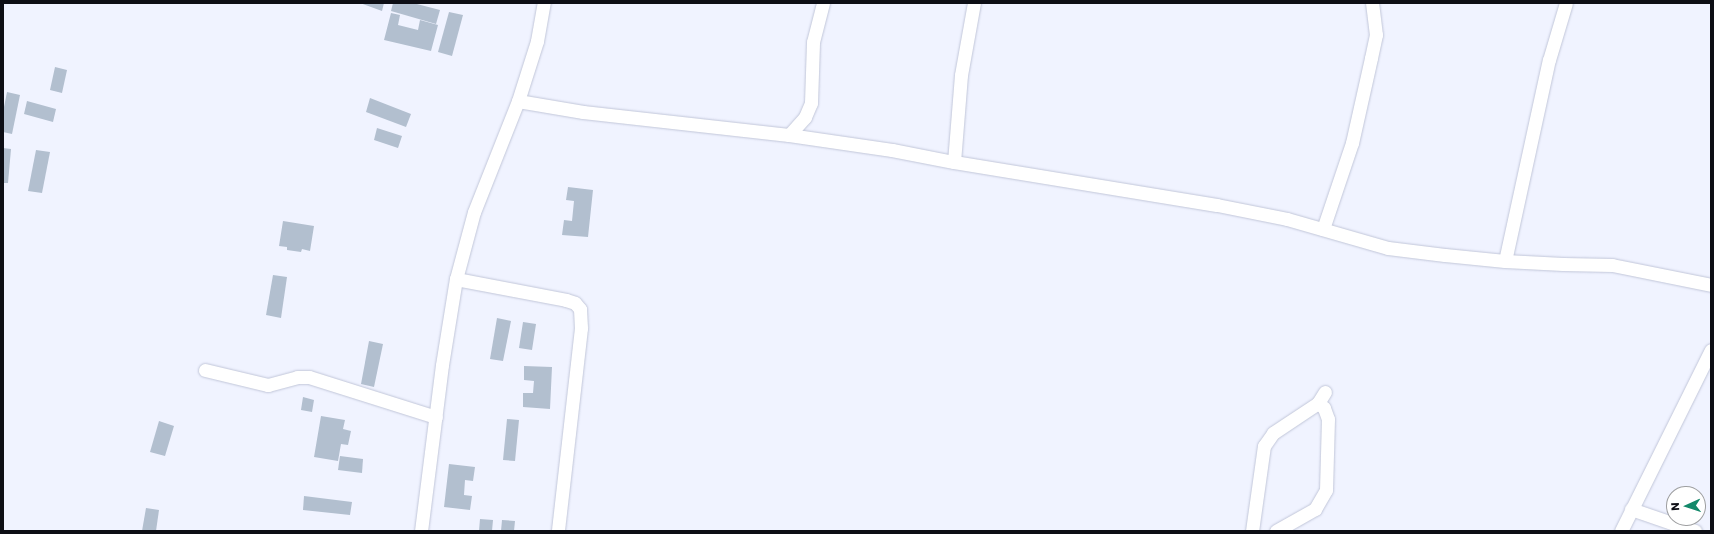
<!DOCTYPE html>
<html>
<head>
<meta charset="utf-8">
<style>
  body { margin:0 }
  #map { position:relative; width:1714px; height:534px; overflow:hidden; background:#f0f3ff; font-family:Poppins,sans-serif }
  div>[style] { position:absolute }
  .building>* { inset:0; background:#b2bfcf }
  .roads { filter:drop-shadow(0 0 1px #c1c6d9) drop-shadow(0 0 1px #c1c6d9) }
  .street>* { height:13px; margin:-6.5px; padding:0 6.5px; transform-origin:6.5px; border-radius:6.5px; background:#fff }
  span { translate:-50% -50%; white-space:nowrap; text-align:center; line-height:1.15; -webkit-text-stroke:3.5px #fff; paint-order:stroke }
  .frame { position:absolute; inset:0; border:4px solid #0d0e15; pointer-events:none }
  .north { position:absolute; left:1666px; top:486px; width:40px; height:40px; box-sizing:border-box; background:#fff; border:1px solid #9e9fa1; border-radius:50%; rotate:267deg; font-size:11px; font-weight:700; line-height:16px; text-align:center; color:#0d0e15 }
  .north::after { content:''; display:block; margin:auto; width:14px; height:18px; background:#14896a; clip-path:polygon(50% 0,100% 100%,50% 72%,0 100%) }
</style>
</head>
<body>
<div id="map">
  <div class="building">
    <i style="clip-path:polygon(360px 3px,384px 3px,382px 11px)"></i>
    <i style="clip-path:polygon(393px 3px,413px 3px,440px 10px,436px 24px,391px 11px)"></i>
    <i style="clip-path:polygon(449px 12px,463px 15px,452px 56px,438px 52px)"></i>
    <i style="clip-path:polygon(391px 13px,400px 15px,398px 25px,418px 30px,420px 20px,438px 25px,431px 51px,384px 40px)"></i>
    <i style="clip-path:polygon(55px 67px,67px 70px,62px 93px,50px 90px)"></i>
    <i style="clip-path:polygon(7px 92px,20px 95px,12px 134px,3px 132px,3px 112px)"></i>
    <i style="clip-path:polygon(370px 98px,411px 114px,406px 127px,366px 112px)"></i>
    <i style="clip-path:polygon(27px 101px,56px 109px,53px 122px,24px 114px)"></i>
    <i style="clip-path:polygon(377px 128px,402px 136px,398px 148px,374px 140px)"></i>
    <i style="clip-path:polygon(3px 148px,11px 149px,8px 183px,3px 183px)"></i>
    <i style="clip-path:polygon(36px 150px,50px 152px,42px 193px,28px 191px)"></i>
    <i style="clip-path:polygon(568px 187px,593px 190px,588px 237px,562px 235px,564px 220px,572px 221px,574px 201px,566px 200px)"></i>
    <i style="clip-path:polygon(283px 221px,314px 226px,310px 251px,302px 249px,301px 252px,287px 250px,287px 247px,279px 246px)"></i>
    <i style="clip-path:polygon(273px 275px,287px 277px,281px 318px,266px 315px)"></i>
    <i style="clip-path:polygon(497px 318px,511px 321px,503px 361px,490px 359px)"></i>
    <i style="clip-path:polygon(523px 322px,536px 324px,532px 350px,519px 348px)"></i>
    <i style="clip-path:polygon(369px 341px,383px 344px,374px 387px,361px 384px)"></i>
    <i style="clip-path:polygon(524px 366px,552px 367px,550px 409px,523px 407px,523px 393px,533px 393px,534px 381px,524px 380px)"></i>
    <i style="clip-path:polygon(303px 397px,314px 400px,312px 412px,301px 410px)"></i>
    <i style="clip-path:polygon(321px 416px,345px 420px,343px 429px,351px 431px,348px 445px,341px 444px,338px 461px,314px 457px)"></i>
    <i style="clip-path:polygon(507px 419px,519px 420px,515px 461px,503px 460px)"></i>
    <i style="clip-path:polygon(159px 421px,174px 426px,165px 456px,150px 452px)"></i>
    <i style="clip-path:polygon(340px 456px,363px 459px,362px 473px,338px 470px)"></i>
    <i style="clip-path:polygon(449px 464px,475px 467px,473px 481px,465px 480px,464px 495px,472px 496px,470px 510px,444px 507px)"></i>
    <i style="clip-path:polygon(304px 496px,352px 502px,350px 515px,303px 510px)"></i>
    <i style="clip-path:polygon(146px 508px,159px 510px,156px 531px,142px 531px)"></i>
    <i style="clip-path:polygon(480px 519px,493px 520px,492px 531px,479px 531px)"></i>
    <i style="clip-path:polygon(502px 520px,515px 521px,514px 531px,501px 531px)"></i>
  </div>
  <div class="roads">
    <div class="street">
      <i style="left:518px;top:101px;width:63px;rotate:-72.4deg"></i>
      <i style="left:537px;top:41px;width:39px;rotate:-80deg"></i>
      <i style="left:789px;top:135px;width:24px;rotate:-48deg"></i>
      <i style="left:805px;top:117px;width:15px;rotate:-67deg"></i>
      <i style="left:811px;top:103px;width:61px;rotate:-88.1deg"></i>
      <i style="left:813px;top:42px;width:40px;rotate:-75.6deg"></i>
      <i style="left:954px;top:162px;width:87px;rotate:-85.4deg"></i>
      <i style="left:961px;top:75px;width:73px;rotate:-79.8deg"></i>
      <i style="left:1323px;top:229px;width:91px;rotate:-71.4deg"></i>
      <i style="left:1352px;top:143px;width:87px;rotate:-77.4deg"></i>
      <i style="left:1371px;top:58px;width:24px;rotate:-78deg"></i>
      <i style="left:1376px;top:35px;width:32px;rotate:-97deg"></i>
      <i style="left:1505px;top:261px;width:206px;rotate:-77.7deg"></i>
      <i style="left:1549px;top:60px;width:59px;rotate:-73.4deg"></i>
      <i style="left:456px;top:279px;width:112px;rotate:10.8deg"></i>
      <i style="left:566px;top:300px;width:9px;rotate:18deg"></i>
      <i style="left:575px;top:303px;width:8px;rotate:50deg"></i>
      <i style="left:580px;top:309px;width:19px;rotate:87deg"></i>
      <i style="left:581px;top:328px;width:204px;rotate:96.5deg"></i>
      <i style="left:205px;top:370px;width:65px;rotate:13.4deg"></i>
      <i style="left:268px;top:385px;width:30px;rotate:-15deg"></i>
      <i style="left:297px;top:377px;width:12px"></i>
      <i style="left:309px;top:377px;width:133px;rotate:17.5deg"></i>
      <i style="left:1631px;top:509px;width:68px;rotate:19deg"></i>
      <i style="left:421px;top:531px;width:167px;rotate:-82.8deg"></i>
      <i style="left:442px;top:365px;width:87px;rotate:-80.8deg"></i>
      <i style="left:456px;top:279px;width:69px;rotate:-75deg"></i>
      <i style="left:474px;top:212px;width:119px;rotate:-68.4deg"></i>
      <i style="left:518px;top:101px;width:66px;rotate:9.6deg"></i>
      <i style="left:583px;top:112px;width:207px;rotate:6.4deg"></i>
      <i style="left:789px;top:135px;width:104px;rotate:8.3deg"></i>
      <i style="left:892px;top:150px;width:63px;rotate:11deg"></i>
      <i style="left:954px;top:162px;width:266px;rotate:9.3deg"></i>
      <i style="left:1217px;top:205px;width:71px;rotate:11.3deg"></i>
      <i style="left:1287px;top:219px;width:105px;rotate:16deg"></i>
      <i style="left:1388px;top:248px;width:57px;rotate:7deg"></i>
      <i style="left:1445px;top:255px;width:60px;rotate:5.7deg"></i>
      <i style="left:1505px;top:261px;width:58px;rotate:3deg"></i>
      <i style="left:1563px;top:264px;width:49px;rotate:1.2deg"></i>
      <i style="left:1612px;top:265px;width:101px;rotate:11.4deg"></i>
      <i style="left:1252px;top:531px;width:86px;rotate:-82deg"></i>
      <i style="left:1264px;top:446px;width:16px;rotate:-55deg"></i>
      <i style="left:1273px;top:433px;width:54px;rotate:-33.7deg"></i>
      <i style="left:1318px;top:403px;width:13px;rotate:-58deg"></i>
      <i style="left:1276px;top:531px;width:45px;rotate:-29.4deg"></i>
      <i style="left:1315px;top:509px;width:22px;rotate:-60deg"></i>
      <i style="left:1326px;top:490px;width:71px;rotate:-88.4deg"></i>
      <i style="left:1328px;top:419px;width:12px;rotate:-110deg"></i>
      <i style="left:1324px;top:408px;width:8px;rotate:-140deg"></i>
      <i style="left:1621px;top:531px;width:202px;rotate:-63.6deg"></i>
    </div>
  </div>
  <div class="frame"></div>
  <div class="north">N</div>
</div>
</body>
</html>
